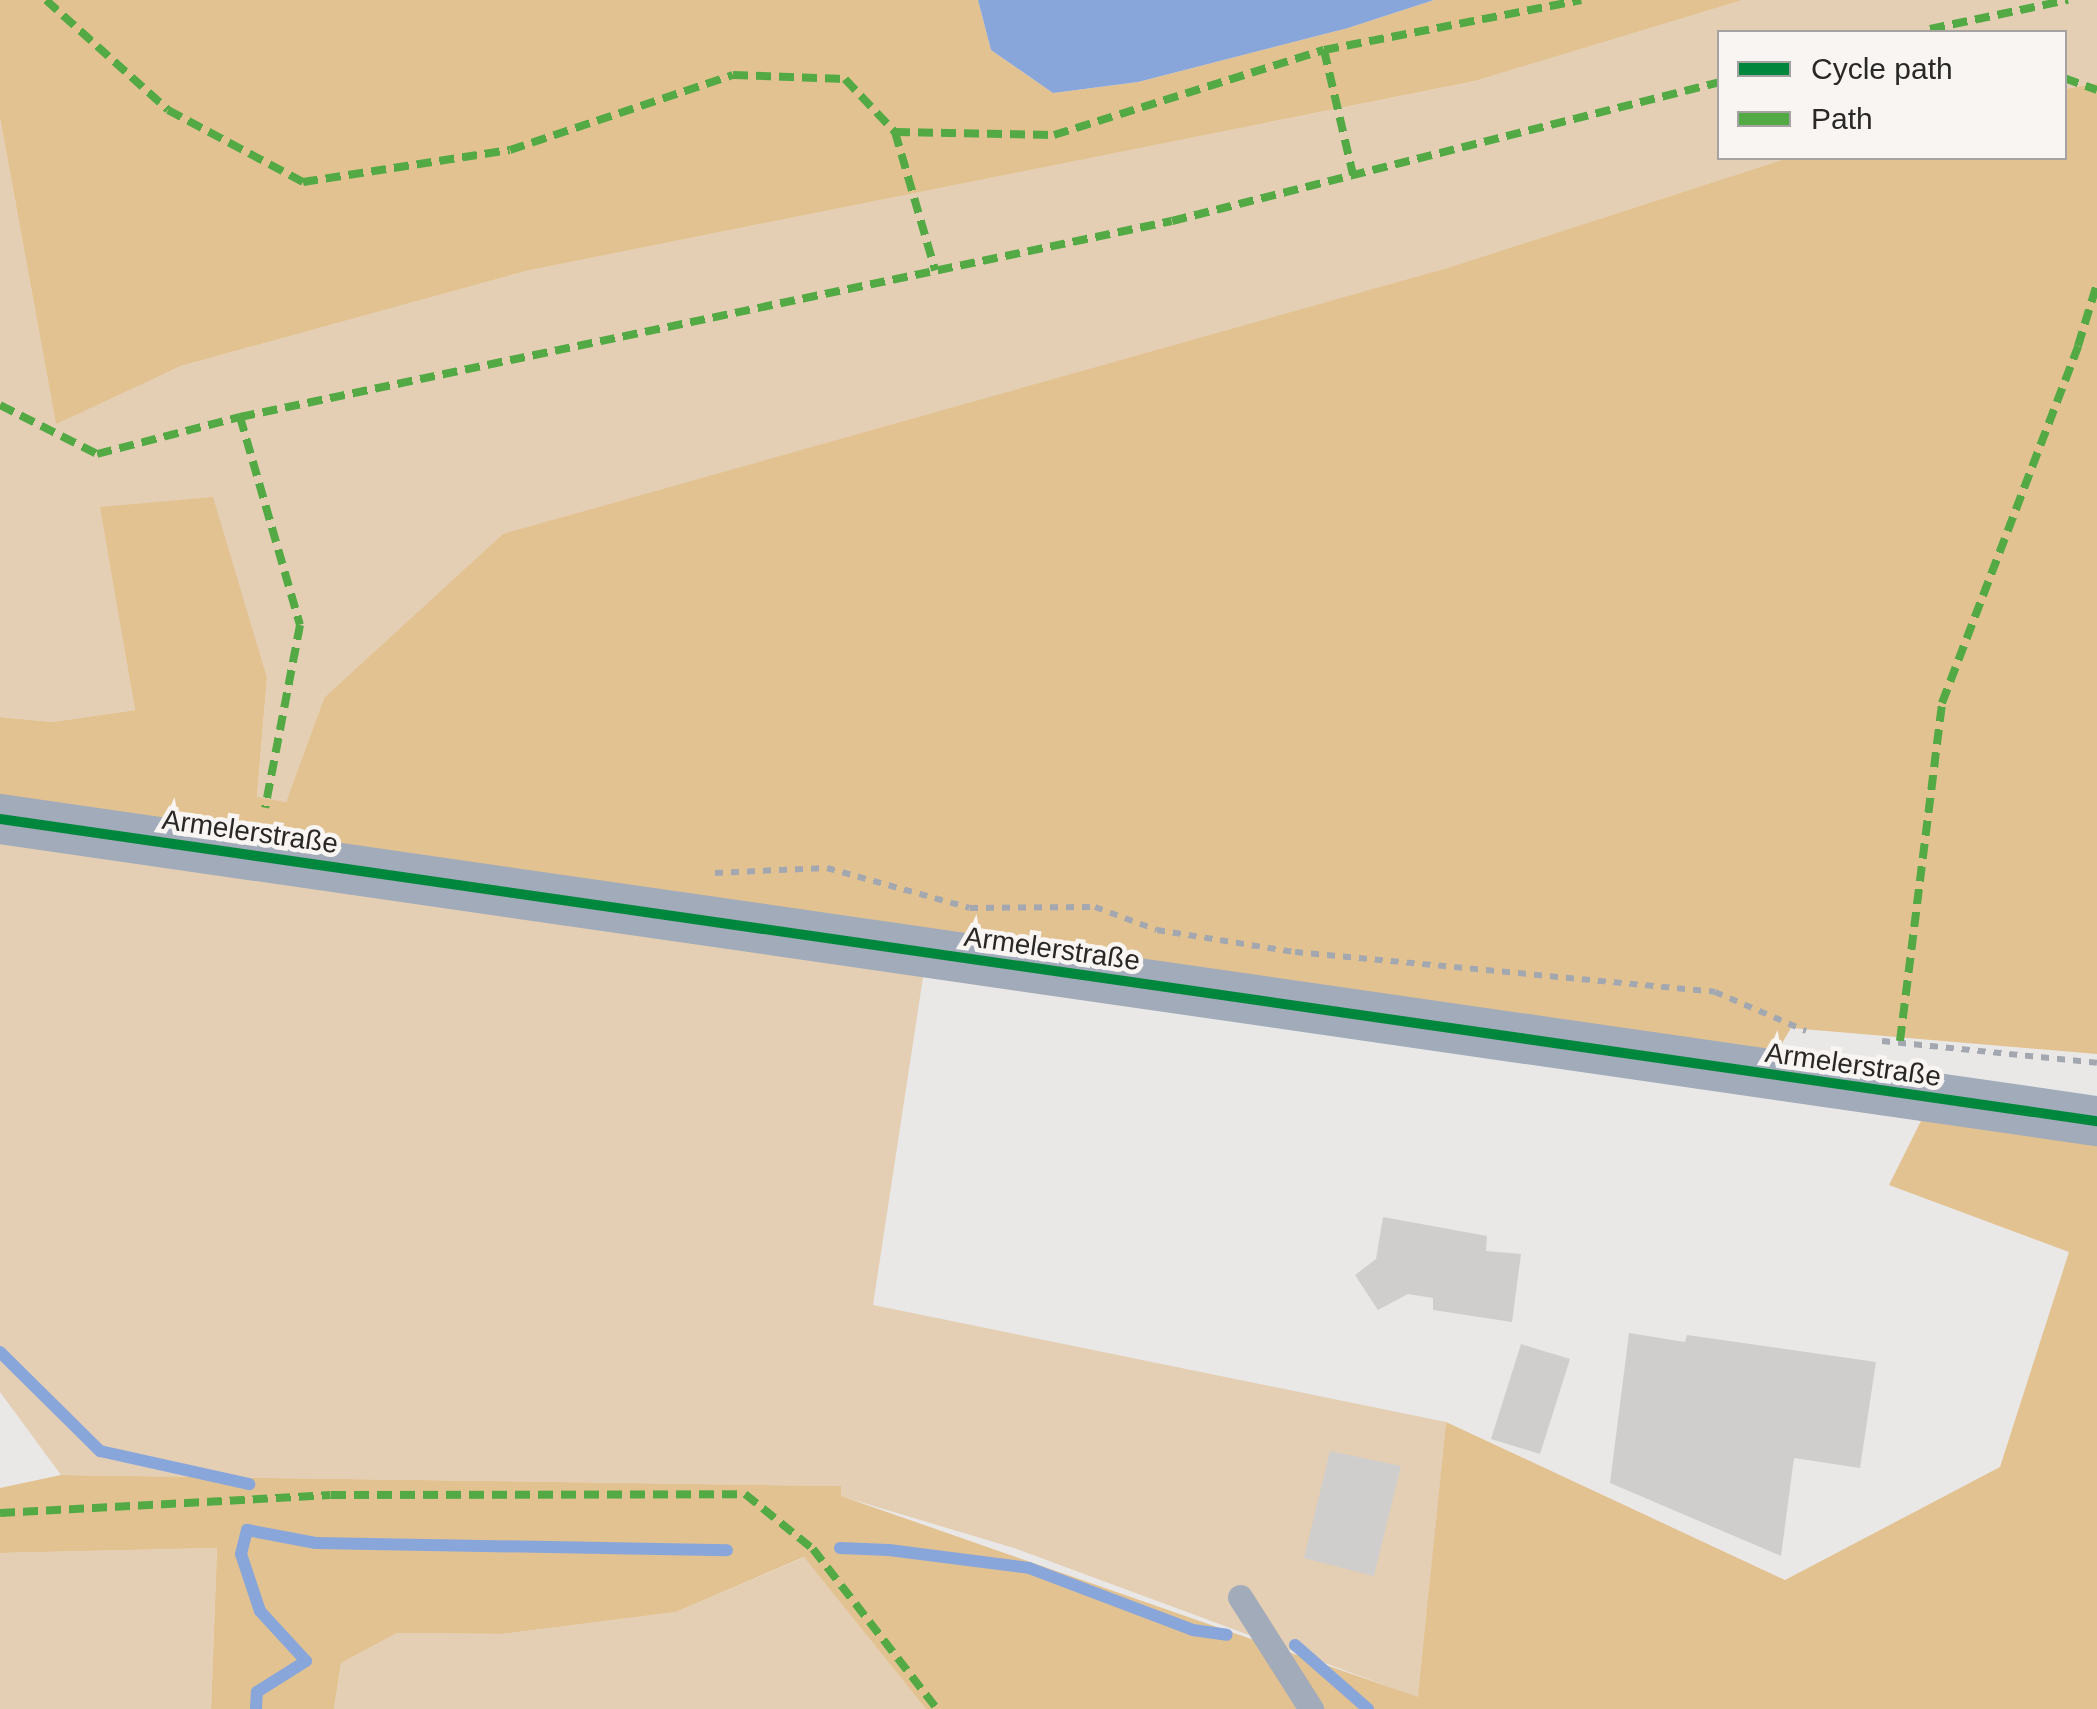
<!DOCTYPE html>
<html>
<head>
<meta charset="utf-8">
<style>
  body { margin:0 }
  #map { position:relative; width:2097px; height:1709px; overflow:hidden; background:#e9e8e6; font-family:Helvetica,sans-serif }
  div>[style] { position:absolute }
  .green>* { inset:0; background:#e4cfb4 }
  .forest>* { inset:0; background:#e3c292 }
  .water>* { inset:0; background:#88a6da }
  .stream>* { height:12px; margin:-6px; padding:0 6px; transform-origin:6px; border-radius:6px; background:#88a6da }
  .building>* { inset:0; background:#cfcecd }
  .path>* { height:6px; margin-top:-3px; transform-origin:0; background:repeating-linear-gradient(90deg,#a3a8b0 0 8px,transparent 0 16px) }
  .lane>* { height:25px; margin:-12.5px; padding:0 12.5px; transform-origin:12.5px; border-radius:12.5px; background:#a2abb9 }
  .street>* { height:50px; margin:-25px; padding:0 25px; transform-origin:25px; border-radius:25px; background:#a2abb9 }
  .quiet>* { height:8px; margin-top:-4px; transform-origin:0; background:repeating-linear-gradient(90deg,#53aa44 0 15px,transparent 0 23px) }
  .cycleway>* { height:10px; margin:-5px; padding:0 5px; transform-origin:5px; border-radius:5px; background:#00873e }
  span { translate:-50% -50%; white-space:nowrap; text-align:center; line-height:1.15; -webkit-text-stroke:9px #f8f5f2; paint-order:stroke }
  .street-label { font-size:28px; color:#292827 }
  .legend { position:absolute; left:1717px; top:30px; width:350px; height:130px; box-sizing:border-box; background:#f8f5f2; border:2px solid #a5a3a1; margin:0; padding:12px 18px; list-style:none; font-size:30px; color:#292827 }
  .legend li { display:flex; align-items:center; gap:20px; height:50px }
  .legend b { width:50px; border:2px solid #a5a3a1 }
</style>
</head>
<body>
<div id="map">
  <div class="green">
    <i style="clip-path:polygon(1743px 0,2097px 0,2097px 83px,2065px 89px,2064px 32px,1720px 32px,1720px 158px,1788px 158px,1444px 269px,324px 698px,286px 802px,257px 798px,267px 678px,101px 507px,135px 710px,52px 722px,0 717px,0 118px,56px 423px,181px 366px,526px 271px,1475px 81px)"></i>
    <i style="clip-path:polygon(0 834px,924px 971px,873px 1305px,1446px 1422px,1419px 1698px,1014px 1548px,840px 1496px,841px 1486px,61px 1475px,0 1392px)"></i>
    <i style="clip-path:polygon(217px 1548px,211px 1709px,0 1709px,0 1553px)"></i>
    <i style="clip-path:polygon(805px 1557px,926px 1709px,334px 1709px,341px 1663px,397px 1633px,502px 1634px,676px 1612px)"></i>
  </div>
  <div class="forest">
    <i style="clip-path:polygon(0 0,978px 0,991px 50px,1053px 93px,1138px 82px,1348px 28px,1434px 0,1743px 0,1475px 81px,526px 271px,181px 366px,56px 424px,0 118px)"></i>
    <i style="clip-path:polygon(2097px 83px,2097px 1054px,1791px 1028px,1773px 1058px,0 809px,0 717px,52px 722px,135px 710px,100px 507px,213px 497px,267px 678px,257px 797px,286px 802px,324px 698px,503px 534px,1444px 269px,1788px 158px,2064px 158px,2065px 89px)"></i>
    <i style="clip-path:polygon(1925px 1113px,2097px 1137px,2097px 1709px,926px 1709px,804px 1557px,676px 1612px,502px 1634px,397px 1633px,341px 1663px,334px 1709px,211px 1709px,217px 1548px,0 1553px,0 1488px,61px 1475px,841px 1486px,841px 1496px,1418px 1697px,1446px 1422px,1785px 1580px,2000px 1467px,2069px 1252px,1889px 1185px)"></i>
  </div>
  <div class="water">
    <i style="clip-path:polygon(978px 0,1434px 0,1348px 28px,1138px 82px,1053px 93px,991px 50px)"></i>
  </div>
  <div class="stream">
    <i style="left:0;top:1352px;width:141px;rotate:44.7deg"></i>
    <i style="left:100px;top:1451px;width:153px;rotate:12.5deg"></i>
    <i style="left:840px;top:1548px;width:49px;rotate:2.3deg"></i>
    <i style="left:889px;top:1550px;width:141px;rotate:7.3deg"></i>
    <i style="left:1029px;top:1568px;width:175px;rotate:20.7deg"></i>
    <i style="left:1193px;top:1630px;width:34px;rotate:8deg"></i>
    <i style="left:1295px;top:1645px;width:97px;rotate:41.2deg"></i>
    <i style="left:256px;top:1709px;width:17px;rotate:-87deg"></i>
    <i style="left:257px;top:1692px;width:58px;rotate:-32.3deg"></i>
    <i style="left:306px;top:1661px;width:68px;rotate:-132.6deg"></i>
    <i style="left:260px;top:1611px;width:60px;rotate:-108.4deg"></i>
    <i style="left:241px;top:1554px;width:25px;rotate:-76deg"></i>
    <i style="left:247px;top:1530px;width:70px;rotate:10.7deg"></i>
    <i style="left:316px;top:1543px;width:411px;rotate:1deg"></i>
  </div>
  <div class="building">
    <i style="clip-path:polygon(1383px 1217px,1487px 1236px,1486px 1251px,1521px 1254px,1512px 1322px,1433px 1310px,1433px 1298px,1408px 1294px,1378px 1310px,1355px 1275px,1376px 1259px)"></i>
    <i style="clip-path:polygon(1629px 1333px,1685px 1342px,1687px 1335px,1876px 1362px,1860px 1468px,1794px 1458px,1781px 1556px,1610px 1483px)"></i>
    <i style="clip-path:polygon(1521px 1344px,1570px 1359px,1540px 1454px,1491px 1439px)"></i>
    <i style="clip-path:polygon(1330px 1451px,1401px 1466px,1374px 1576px,1304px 1558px)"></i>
  </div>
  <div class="path">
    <i style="left:715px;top:873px;width:112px;rotate:-2.6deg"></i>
    <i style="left:827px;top:868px;width:148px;rotate:15.6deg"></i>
    <i style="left:970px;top:908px;width:125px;rotate:-0.5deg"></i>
    <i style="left:1095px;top:907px;width:66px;rotate:20.4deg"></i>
    <i style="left:1157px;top:930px;width:140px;rotate:9.1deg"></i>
    <i style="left:1295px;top:952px;width:422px;rotate:5.4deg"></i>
    <i style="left:1715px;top:992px;width:99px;rotate:23.2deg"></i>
    <i style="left:1882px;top:1041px;width:216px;rotate:5.8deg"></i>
  </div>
  <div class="lane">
    <i style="left:1240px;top:1597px;width:133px;rotate:57.6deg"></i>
  </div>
  <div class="street">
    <i style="left:0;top:819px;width:2119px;rotate:8.2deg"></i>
  </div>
  <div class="quiet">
    <i style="left:46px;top:0;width:164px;rotate:42deg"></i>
    <i style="left:168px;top:110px;width:153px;rotate:28.1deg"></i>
    <i style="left:303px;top:182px;width:209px;rotate:-8.8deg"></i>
    <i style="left:510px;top:150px;width:235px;rotate:-18.6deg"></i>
    <i style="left:733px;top:75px;width:112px;rotate:2deg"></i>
    <i style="left:845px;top:79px;width:73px;rotate:46.7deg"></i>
    <i style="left:895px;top:132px;width:159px;rotate:1.1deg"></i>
    <i style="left:1054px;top:135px;width:283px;rotate:-17.5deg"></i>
    <i style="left:1324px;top:50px;width:262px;rotate:-11deg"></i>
    <i style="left:1930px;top:29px;width:141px;rotate:-11.9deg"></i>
    <i style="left:1324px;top:50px;width:128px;rotate:76.9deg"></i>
    <i style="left:2064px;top:78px;width:35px;rotate:20deg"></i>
    <i style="left:895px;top:132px;width:144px;rotate:73.8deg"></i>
    <i style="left:0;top:405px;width:109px;rotate:26.8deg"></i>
    <i style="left:97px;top:454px;width:148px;rotate:-14.5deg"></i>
    <i style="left:240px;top:417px;width:216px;rotate:73.9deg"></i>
    <i style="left:300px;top:625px;width:186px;rotate:100.8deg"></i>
    <i style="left:240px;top:417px;width:952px;rotate:-11.88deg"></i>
    <i style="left:1172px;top:221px;width:565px;rotate:-14.23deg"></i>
    <i style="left:1900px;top:1041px;width:341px;rotate:-82.9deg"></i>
    <i style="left:1942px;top:703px;width:382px;rotate:-69.1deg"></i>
    <i style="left:2078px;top:346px;width:65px;rotate:-73deg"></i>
    <i style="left:0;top:1513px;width:331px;rotate:-3.1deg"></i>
    <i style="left:331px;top:1495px;width:414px;rotate:-0.1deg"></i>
    <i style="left:745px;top:1494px;width:87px;rotate:39deg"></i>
    <i style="left:813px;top:1549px;width:202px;rotate:52.2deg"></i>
  </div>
  <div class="cycleway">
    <i style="left:0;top:819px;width:2119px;rotate:8.2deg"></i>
  </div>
  <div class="street-label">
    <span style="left:250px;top:832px;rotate:8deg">Armelerstraße</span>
    <span style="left:1052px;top:949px;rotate:8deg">Armelerstraße</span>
    <span style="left:1853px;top:1065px;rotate:8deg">Armelerstraße</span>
  </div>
  <ul class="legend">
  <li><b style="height:12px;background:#00873e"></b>Cycle path</li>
  <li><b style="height:12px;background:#53aa44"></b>Path</li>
  </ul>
</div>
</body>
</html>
